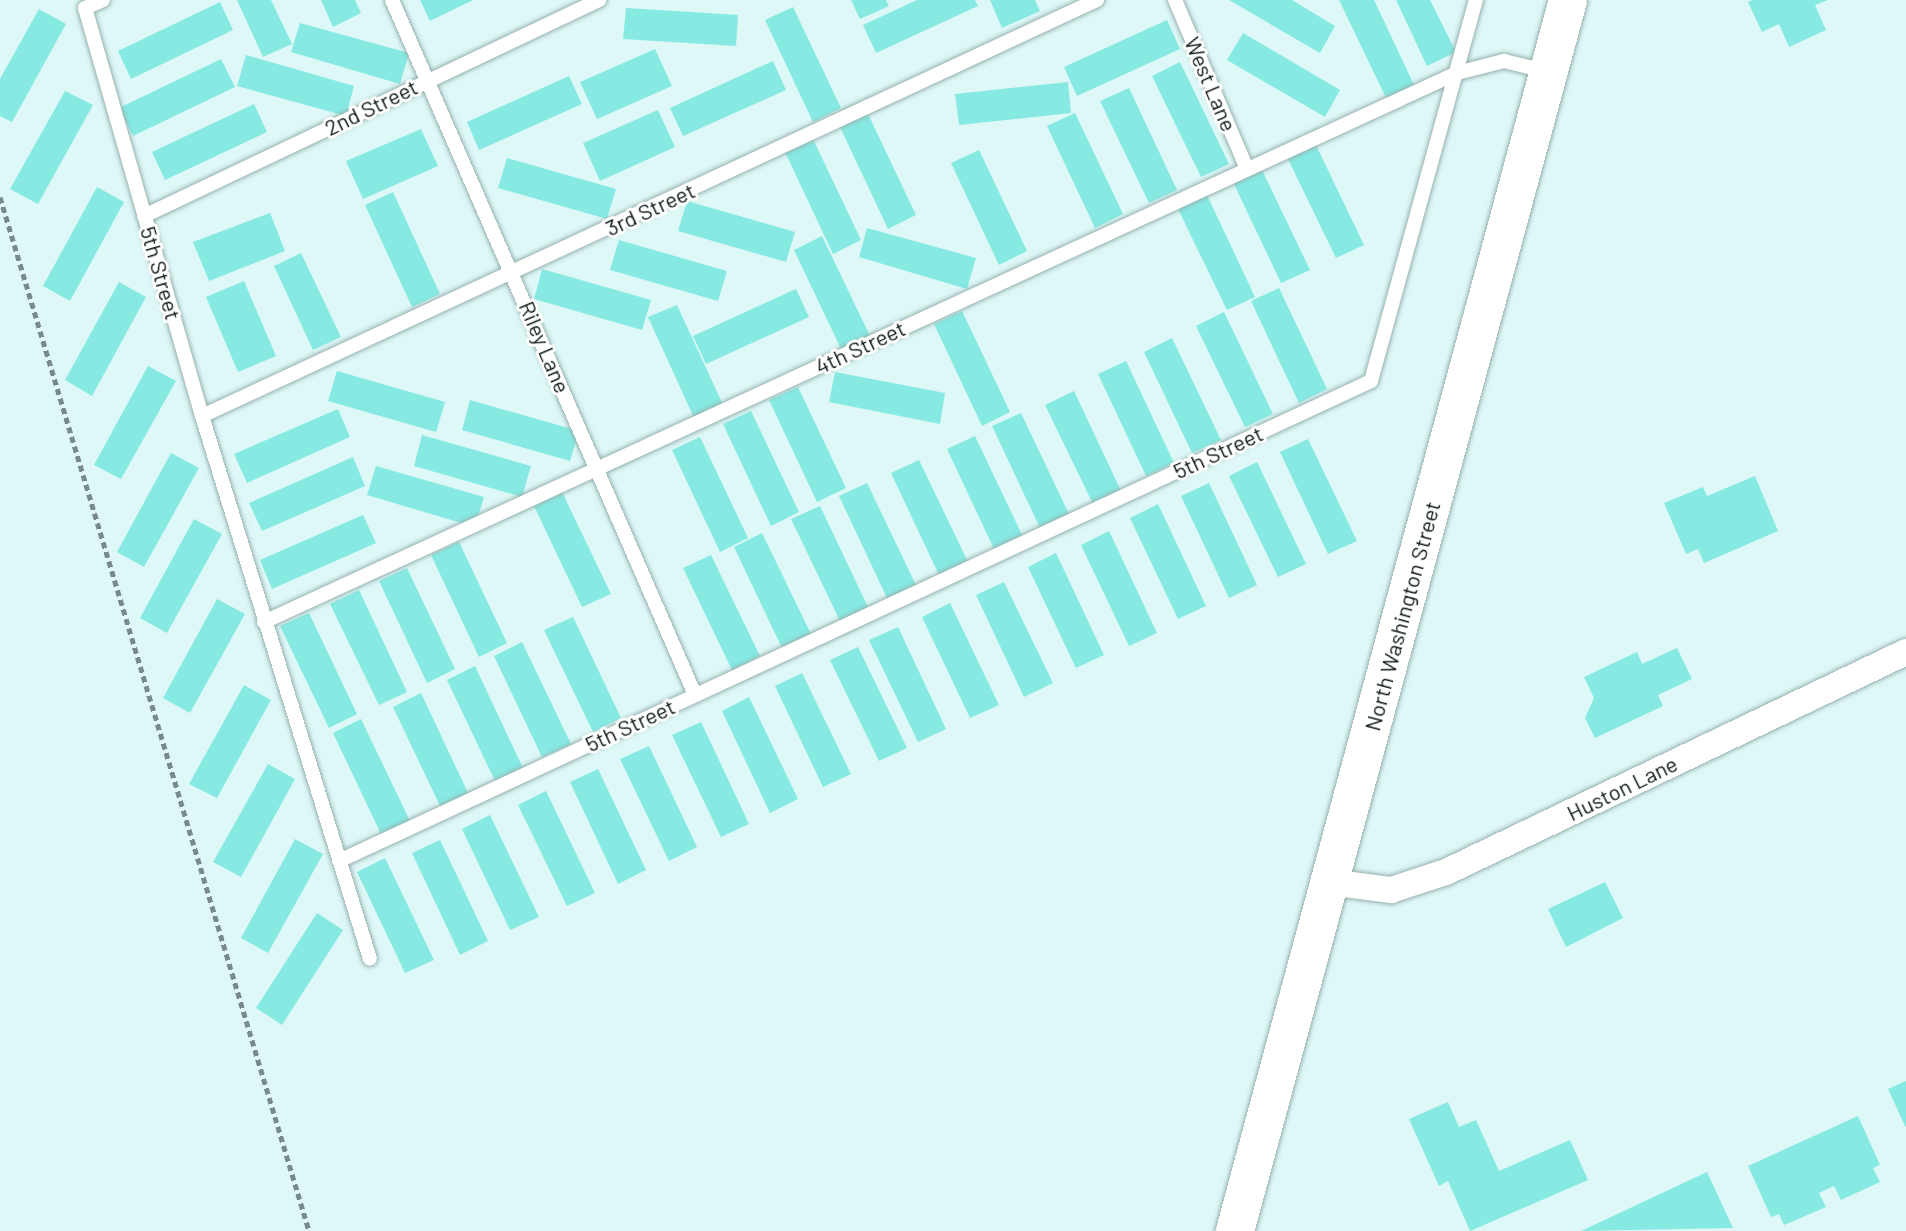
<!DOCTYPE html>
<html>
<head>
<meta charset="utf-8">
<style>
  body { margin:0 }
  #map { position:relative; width:1906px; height:1231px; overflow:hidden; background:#ddf8f6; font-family:Barlow,sans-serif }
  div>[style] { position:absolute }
  .building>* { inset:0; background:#86eae3 }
  .path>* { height:5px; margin-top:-2.5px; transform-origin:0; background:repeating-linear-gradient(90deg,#788a89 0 6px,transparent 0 10px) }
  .roads { filter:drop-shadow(0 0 2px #97b1af) drop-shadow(0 0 2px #97b1af) }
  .service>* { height:14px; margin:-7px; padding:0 7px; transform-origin:7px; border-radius:7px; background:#fff }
  .minor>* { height:26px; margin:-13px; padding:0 13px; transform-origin:13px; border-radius:13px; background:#fff }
  .secondary>* { height:38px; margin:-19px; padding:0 19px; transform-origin:19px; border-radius:19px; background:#fff }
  span { translate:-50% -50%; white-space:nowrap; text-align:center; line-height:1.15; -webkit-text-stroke:6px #fff; paint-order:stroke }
  .street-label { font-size:22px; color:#0f1818 }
</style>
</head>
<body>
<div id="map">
  <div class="building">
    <i style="clip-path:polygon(237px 0,271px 0,292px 44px,263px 57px)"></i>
    <i style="clip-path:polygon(321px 0,355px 0,361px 13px,333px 27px)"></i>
    <i style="clip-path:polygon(420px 0,473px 0,430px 21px)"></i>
    <i style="clip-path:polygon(851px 0,886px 0,889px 6px,860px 19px)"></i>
    <i style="clip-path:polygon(917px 0,975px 0,978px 6px,876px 53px,863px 25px)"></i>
    <i style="clip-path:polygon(990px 0,1035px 0,1040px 11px,1002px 28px)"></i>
    <i style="clip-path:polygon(1229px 0,1292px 0,1335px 26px,1320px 53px)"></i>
    <i style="clip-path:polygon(1339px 0,1374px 0,1415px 87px,1387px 100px)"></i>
    <i style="clip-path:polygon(1396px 0,1430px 0,1456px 52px,1427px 66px)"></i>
    <i style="clip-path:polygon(1752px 0,1828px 0,1815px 5px,1826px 30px,1789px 47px,1779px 24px,1762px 32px,1748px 2px)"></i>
    <i style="clip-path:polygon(220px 2px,233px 30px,131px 79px,118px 51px)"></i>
    <i style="clip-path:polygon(793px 7px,841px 108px,813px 122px,765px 20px)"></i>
    <i style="clip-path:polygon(626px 8px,738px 15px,736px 46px,623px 39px)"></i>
    <i style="clip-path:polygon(39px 9px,66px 24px,12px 122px,0 116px,0 79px)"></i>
    <i style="clip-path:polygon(1167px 20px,1180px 49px,1077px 96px,1064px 67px)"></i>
    <i style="clip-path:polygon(300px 23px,409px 53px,400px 84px,291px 52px)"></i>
    <i style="clip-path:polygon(1243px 33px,1340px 90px,1325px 117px,1227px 60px)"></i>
    <i style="clip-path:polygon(655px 49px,672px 86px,597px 119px,580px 82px)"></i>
    <i style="clip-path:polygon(246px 55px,354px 86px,346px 116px,237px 86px)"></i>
    <i style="clip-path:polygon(221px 59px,235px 87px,133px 136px,119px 108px)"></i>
    <i style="clip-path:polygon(773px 61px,786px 90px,683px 136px,670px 108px)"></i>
    <i style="clip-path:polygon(1180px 62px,1229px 164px,1201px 177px,1152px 76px)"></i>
    <i style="clip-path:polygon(569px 76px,582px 104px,479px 150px,467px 122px)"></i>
    <i style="clip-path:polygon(1068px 82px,1071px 113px,959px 125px,955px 94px)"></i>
    <i style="clip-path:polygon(1129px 88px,1177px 190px,1149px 203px,1100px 101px)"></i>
    <i style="clip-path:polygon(65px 91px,93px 105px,38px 204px,10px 189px)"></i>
    <i style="clip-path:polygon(254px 104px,267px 132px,165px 180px,152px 152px)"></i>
    <i style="clip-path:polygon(658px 110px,675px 147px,600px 181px,583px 143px)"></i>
    <i style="clip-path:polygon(1075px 113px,1123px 214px,1095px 228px,1047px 126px)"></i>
    <i style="clip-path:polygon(868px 114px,916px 215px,888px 229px,840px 127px)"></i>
    <i style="clip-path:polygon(421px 129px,438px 166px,363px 199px,346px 161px)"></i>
    <i style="clip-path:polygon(813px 139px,861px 240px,833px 254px,785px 152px)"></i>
    <i style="clip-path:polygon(1315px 143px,1364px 245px,1336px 258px,1287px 157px)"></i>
    <i style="clip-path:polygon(979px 150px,1027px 251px,999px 265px,951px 163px)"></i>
    <i style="clip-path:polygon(507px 158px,616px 189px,607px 219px,498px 188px)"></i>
    <i style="clip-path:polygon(1261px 168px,1310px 270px,1281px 283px,1233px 182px)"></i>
    <i style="clip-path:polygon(97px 187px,124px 202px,70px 301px,43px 286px)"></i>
    <i style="clip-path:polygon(393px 192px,440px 294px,412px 307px,365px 205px)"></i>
    <i style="clip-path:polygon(1207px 195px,1255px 297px,1227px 310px,1178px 209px)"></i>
    <i style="clip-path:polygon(687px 201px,795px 232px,786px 262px,678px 231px)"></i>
    <i style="clip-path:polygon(270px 213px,285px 251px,209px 281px,193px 242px)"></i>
    <i style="clip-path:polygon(867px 228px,976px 258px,967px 289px,859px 257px)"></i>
    <i style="clip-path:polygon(822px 236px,871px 338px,842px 351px,794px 250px)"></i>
    <i style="clip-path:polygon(619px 240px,727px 271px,718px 301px,610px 270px)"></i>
    <i style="clip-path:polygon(301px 253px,341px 337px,313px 350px,274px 266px)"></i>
    <i style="clip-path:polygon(542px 269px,651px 300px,642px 330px,534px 299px)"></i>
    <i style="clip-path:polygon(244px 281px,276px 356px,238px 372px,206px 297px)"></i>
    <i style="clip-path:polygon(119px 282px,146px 297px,92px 396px,65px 380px)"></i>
    <i style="clip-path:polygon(1279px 288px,1327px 389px,1299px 403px,1251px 301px)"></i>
    <i style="clip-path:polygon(796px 289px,809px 317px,706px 364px,693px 336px)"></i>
    <i style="clip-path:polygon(677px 305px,724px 407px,695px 420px,648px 317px)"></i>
    <i style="clip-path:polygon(962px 311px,1010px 412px,982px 426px,934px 324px)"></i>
    <i style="clip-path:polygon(1224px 312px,1273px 414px,1245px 427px,1196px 326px)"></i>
    <i style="clip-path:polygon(1172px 338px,1221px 440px,1192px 453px,1144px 352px)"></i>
    <i style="clip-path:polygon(1126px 361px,1174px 463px,1146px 476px,1098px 374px)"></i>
    <i style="clip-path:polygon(148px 366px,176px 381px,121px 479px,94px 465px)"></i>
    <i style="clip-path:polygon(337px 371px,445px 402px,436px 432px,328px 401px)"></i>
    <i style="clip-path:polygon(835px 372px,945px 393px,940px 424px,829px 402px)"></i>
    <i style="clip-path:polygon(798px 387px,846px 488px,817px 502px,769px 400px)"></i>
    <i style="clip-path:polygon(1074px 391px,1122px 493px,1094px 506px,1045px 405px)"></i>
    <i style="clip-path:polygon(470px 400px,579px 431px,570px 461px,462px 430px)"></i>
    <i style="clip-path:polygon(338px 409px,350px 437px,247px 483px,234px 454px)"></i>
    <i style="clip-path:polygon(751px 411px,799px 512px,771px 526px,723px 424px)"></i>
    <i style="clip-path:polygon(1021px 413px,1069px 514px,1040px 528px,992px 426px)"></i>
    <i style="clip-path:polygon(422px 435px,531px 466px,522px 497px,414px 466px)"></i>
    <i style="clip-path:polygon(975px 436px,1023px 537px,995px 551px,947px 449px)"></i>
    <i style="clip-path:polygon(700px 437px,748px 538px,720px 552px,672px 450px)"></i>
    <i style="clip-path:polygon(1308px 439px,1357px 541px,1328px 554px,1280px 452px)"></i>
    <i style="clip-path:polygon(171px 453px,199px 468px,144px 567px,117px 552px)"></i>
    <i style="clip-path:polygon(353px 457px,365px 486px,262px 531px,249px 503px)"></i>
    <i style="clip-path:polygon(919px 460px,968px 562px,939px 575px,891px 473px)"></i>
    <i style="clip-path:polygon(1257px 462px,1306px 564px,1278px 577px,1229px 476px)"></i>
    <i style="clip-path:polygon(376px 466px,484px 497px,475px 527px,367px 495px)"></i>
    <i style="clip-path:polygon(1755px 476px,1778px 531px,1704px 563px,1698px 549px,1686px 554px,1664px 503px,1703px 487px,1707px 496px)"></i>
    <i style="clip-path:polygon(867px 483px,916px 585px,887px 598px,839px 496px)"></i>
    <i style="clip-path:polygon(1209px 483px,1257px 585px,1229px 598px,1181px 496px)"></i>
    <i style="clip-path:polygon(562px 492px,611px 594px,582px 607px,534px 506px)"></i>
    <i style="clip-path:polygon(1158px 504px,1206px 606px,1178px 619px,1130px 518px)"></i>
    <i style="clip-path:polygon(820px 506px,868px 607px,840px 621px,791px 519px)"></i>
    <i style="clip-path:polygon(363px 515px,376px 543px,272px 589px,260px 560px)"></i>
    <i style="clip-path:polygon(194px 519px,222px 534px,167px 633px,140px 618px)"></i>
    <i style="clip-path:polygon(1109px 531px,1157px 633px,1129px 646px,1081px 545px)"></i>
    <i style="clip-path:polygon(762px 533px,811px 634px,782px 648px,734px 547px)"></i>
    <i style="clip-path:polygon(459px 542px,507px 643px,479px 657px,431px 555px)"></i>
    <i style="clip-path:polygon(1056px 553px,1104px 655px,1076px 668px,1028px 567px)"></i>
    <i style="clip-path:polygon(711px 555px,760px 656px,732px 670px,683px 568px)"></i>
    <i style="clip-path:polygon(407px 568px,455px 669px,427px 683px,379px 581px)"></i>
    <i style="clip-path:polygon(1004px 582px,1053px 683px,1024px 697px,976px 595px)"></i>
    <i style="clip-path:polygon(359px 590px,407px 692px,379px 705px,330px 604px)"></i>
    <i style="clip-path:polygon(217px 599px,245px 614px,190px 713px,163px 698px)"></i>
    <i style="clip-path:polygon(950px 603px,999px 705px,970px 718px,922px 617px)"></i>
    <i style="clip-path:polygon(309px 613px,357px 714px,329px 728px,280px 626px)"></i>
    <i style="clip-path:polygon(573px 617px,621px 718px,593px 732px,544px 630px)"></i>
    <i style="clip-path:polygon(898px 627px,946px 729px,918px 742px,869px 640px)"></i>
    <i style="clip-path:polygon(522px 642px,571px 744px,542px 757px,494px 656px)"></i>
    <i style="clip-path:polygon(858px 647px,907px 748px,879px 761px,830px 660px)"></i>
    <i style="clip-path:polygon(1677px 648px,1692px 679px,1658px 695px,1663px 706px,1595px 738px,1585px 718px,1594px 698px,1584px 677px,1637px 652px,1642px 664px)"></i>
    <i style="clip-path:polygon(475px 666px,523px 768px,495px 781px,447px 680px)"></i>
    <i style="clip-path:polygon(802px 673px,851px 774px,823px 787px,775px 686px)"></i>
    <i style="clip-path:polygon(244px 685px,271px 700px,217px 798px,189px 784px)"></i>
    <i style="clip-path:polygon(421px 693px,469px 795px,441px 808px,393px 707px)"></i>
    <i style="clip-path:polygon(749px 697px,798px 799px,770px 813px,722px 711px)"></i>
    <i style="clip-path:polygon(361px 719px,410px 821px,381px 834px,333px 733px)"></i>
    <i style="clip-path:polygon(701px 722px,749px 824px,721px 837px,672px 735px)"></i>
    <i style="clip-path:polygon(649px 746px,697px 847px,669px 861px,620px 759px)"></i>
    <i style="clip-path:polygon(268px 764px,295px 779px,241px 877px,213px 862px)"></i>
    <i style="clip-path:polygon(598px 769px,646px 870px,618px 884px,570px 782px)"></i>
    <i style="clip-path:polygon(546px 791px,595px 893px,567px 906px,518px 805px)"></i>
    <i style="clip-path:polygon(490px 815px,539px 917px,510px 930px,462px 829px)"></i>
    <i style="clip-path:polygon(295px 839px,323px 854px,268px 953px,241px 938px)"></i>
    <i style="clip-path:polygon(440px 840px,488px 941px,460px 955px,412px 853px)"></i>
    <i style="clip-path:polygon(385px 858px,434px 960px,405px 973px,357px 872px)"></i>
    <i style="clip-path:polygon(1605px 882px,1623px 918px,1566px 947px,1548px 909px)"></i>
    <i style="clip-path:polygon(317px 913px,343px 930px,282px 1025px,256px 1008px)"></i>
    <i style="clip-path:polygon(1906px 1081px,1906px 1128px,1888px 1089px)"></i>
    <i style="clip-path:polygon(1448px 1102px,1459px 1127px,1476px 1120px,1499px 1171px,1570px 1140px,1588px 1180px,1470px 1231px,1448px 1181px,1439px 1186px,1409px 1119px)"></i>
    <i style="clip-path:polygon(1858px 1116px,1880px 1165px,1873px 1168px,1880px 1182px,1841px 1200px,1834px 1186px,1819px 1193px,1826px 1207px,1784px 1225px,1779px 1214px,1771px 1217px,1748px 1166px)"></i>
    <i style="clip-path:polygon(1707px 1172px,1733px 1228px,1581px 1231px)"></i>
  </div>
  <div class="path">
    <i style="left:0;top:197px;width:1079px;rotate:73.36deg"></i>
  </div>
  <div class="roads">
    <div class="service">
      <i style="left:103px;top:0;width:20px;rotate:156deg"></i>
      <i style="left:85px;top:8px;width:424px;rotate:74deg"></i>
      <i style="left:202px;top:416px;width:568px;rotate:72.81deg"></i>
      <i style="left:392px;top:0;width:758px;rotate:66.44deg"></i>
      <i style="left:1175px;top:0;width:184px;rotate:66.9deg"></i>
      <i style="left:144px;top:216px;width:504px;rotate:-25.39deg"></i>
      <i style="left:202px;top:416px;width:987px;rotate:-24.93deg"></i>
      <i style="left:264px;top:622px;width:1313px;rotate:-24.71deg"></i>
      <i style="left:1457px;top:73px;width:49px;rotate:-14.3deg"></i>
      <i style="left:1504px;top:61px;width:46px;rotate:13.7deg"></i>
      <i style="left:339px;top:861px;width:1138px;rotate:-24.94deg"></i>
      <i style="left:1371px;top:381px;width:395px;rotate:-74.6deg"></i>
    </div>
    <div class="minor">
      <i style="left:1329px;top:882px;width:63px;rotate:7.4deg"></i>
      <i style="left:1391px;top:890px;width:58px;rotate:-18.1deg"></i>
      <i style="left:1446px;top:872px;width:510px;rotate:-25.56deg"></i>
    </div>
    <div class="secondary">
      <i style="left:1235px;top:1231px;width:1275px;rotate:-74.86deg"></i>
    </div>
  </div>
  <div class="street-label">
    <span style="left:1211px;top:84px;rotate:67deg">West Lane</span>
    <span style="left:371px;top:107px;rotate:-26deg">2nd Street</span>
    <span style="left:650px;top:209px;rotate:-25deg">3rd Street</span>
    <span style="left:161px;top:273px;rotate:74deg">5th Street</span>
    <span style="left:545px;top:347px;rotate:67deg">Riley Lane</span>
    <span style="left:860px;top:347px;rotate:-25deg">4th Street</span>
    <span style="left:1218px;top:452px;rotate:-25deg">5th Street</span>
    <span style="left:1402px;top:616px;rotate:-75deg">North Washington Street</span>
    <span style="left:630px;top:725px;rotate:-25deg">5th Street</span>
    <span style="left:1622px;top:788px;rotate:-26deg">Huston Lane</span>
  </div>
</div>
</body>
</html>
